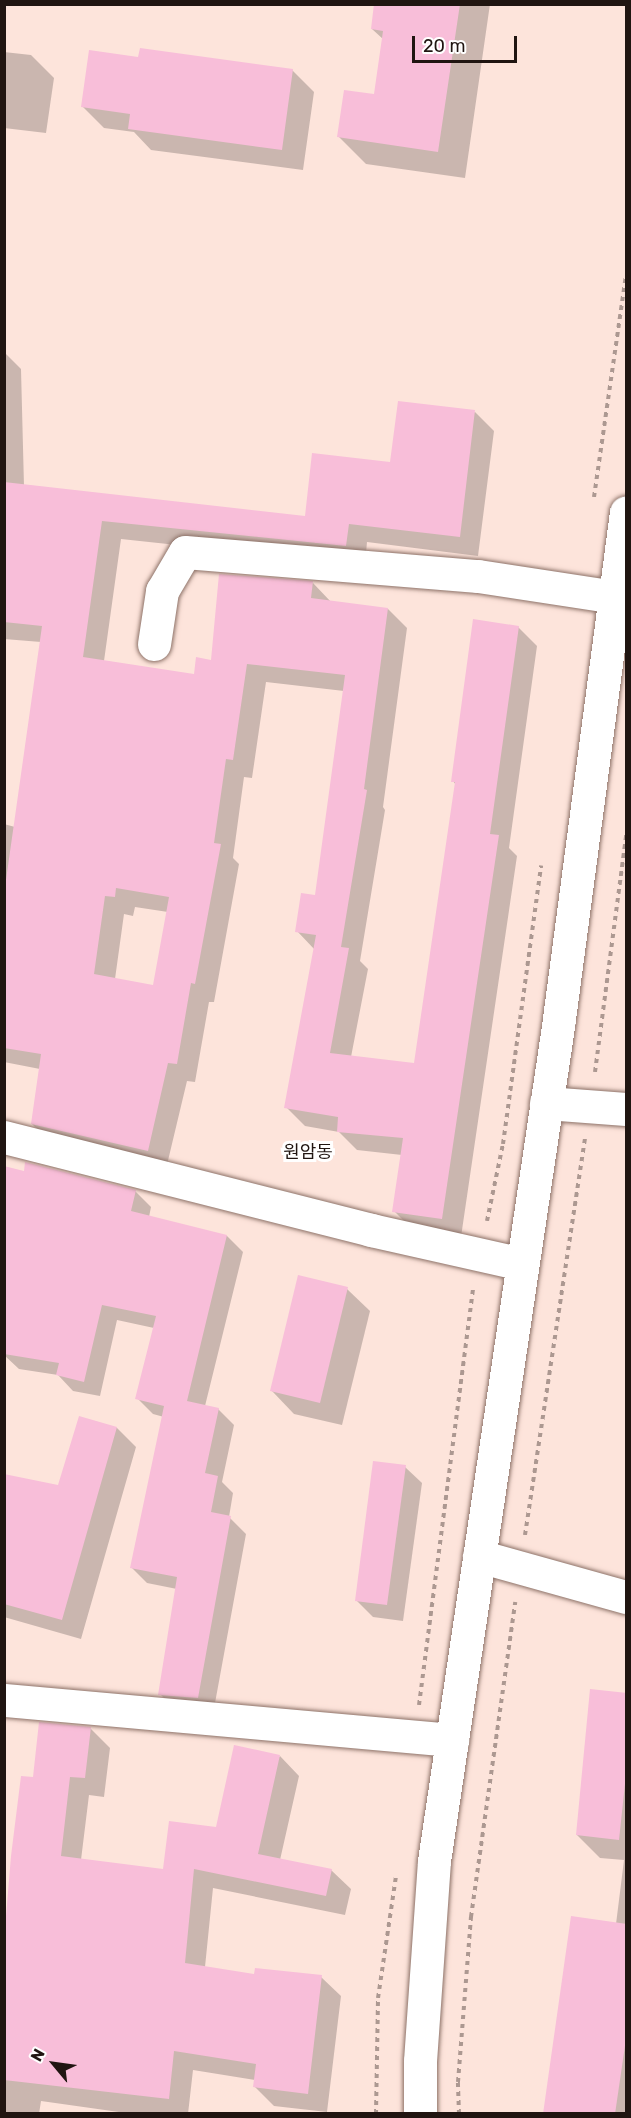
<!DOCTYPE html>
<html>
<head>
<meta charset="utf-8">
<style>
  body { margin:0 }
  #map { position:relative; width:631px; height:2118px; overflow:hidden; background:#fde4db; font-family:Rubik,"Noto Sans KR",sans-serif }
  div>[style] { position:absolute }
  .shadow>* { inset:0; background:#0003 }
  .building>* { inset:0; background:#f8bed9 }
  .path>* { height:4px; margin-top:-2px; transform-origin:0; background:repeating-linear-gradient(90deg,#ac9891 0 4.5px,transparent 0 9px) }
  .roads { filter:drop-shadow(0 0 2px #8d7268) drop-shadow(0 0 2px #8d7268) }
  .minor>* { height:33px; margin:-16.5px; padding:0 16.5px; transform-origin:16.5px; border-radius:16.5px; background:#fff }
  .major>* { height:33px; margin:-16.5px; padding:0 16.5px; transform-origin:16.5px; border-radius:16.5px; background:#fff }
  span { translate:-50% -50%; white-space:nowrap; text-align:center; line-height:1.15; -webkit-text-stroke:6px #fff; paint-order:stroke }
  .quarter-label { font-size:18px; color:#201511 }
  .frame { position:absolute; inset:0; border:6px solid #201511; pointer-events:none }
  .north { position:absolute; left:24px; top:2034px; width:60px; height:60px; -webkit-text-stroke:4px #fff; paint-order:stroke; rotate:299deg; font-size:16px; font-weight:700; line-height:24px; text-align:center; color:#201511 }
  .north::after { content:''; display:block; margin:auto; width:21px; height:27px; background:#201511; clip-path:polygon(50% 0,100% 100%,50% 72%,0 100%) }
  .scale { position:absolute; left:412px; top:36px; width:105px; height:27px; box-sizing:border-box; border:3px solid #201511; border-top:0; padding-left:8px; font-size:18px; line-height:21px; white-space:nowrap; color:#201511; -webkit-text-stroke:4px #fff; paint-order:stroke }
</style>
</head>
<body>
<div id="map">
  <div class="shadow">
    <i style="clip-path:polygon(376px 4px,490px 4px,465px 178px,366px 164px,339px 137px,376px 96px,384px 40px,372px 29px)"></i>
    <i style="clip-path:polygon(4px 52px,31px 55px,54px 78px,46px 133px,4px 128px)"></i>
    <i style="clip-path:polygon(139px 59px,292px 70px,314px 92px,303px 170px,151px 150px,134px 132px,104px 128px,83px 107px)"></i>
    <i style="clip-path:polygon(evenodd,4px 352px,21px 369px,24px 486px,307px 518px,475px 412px,494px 431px,478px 556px,367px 542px,365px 565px,121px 539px,104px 661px,195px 675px,313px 583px,332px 603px,388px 609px,407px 628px,383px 807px,385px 810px,360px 961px,368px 969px,351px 1057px,415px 1064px,456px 785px,453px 781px,518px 627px,537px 646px,509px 848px,517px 856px,461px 1237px,413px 1230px,394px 1211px,402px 1155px,357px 1150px,339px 1132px,305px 1126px,286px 1107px,315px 950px,297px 931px,317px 896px,344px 691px,266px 682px,252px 778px,244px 777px,233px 858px,239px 864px,214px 1002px,209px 1002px,195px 1082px,187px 1081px,166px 1169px,51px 1143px,32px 1124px,40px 1069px,4px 1062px,4px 824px,15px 827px,41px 642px,4px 639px,4px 352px,135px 907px,168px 912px,154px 986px,115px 979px,124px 914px,133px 916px,135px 907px)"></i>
    <i style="clip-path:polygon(135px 1191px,151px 1207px,149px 1217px,227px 1236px,243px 1252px,205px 1406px,218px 1409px,234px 1425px,222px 1482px,233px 1493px,229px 1517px,246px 1534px,213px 1714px,176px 1710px,160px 1694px,177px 1589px,147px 1583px,131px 1567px,164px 1417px,153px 1414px,137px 1398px,154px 1328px,117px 1320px,100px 1396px,73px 1391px,58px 1375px,19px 1369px,4px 1355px,4px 1344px)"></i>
    <i style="clip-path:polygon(347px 1289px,370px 1311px,342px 1425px,294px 1414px,272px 1391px)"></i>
    <i style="clip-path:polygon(80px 1418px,117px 1428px,136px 1447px,81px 1639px,4px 1617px,4px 1476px,59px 1487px)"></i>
    <i style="clip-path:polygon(405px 1467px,422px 1483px,403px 1621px,373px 1617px,356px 1600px)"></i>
    <i style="clip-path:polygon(626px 1694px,626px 2114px,545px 2114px,616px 1924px,624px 1860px,600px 1858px,577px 1835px)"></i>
    <i style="clip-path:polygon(90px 1728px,110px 1748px,104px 1797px,89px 1795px,81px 1860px,165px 1871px,217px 1829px,280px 1756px,299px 1776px,280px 1860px,331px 1870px,351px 1889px,345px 1915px,213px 1888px,205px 1967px,256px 1976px,321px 1977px,341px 1996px,327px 2112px,274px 2106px,255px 2087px,255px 2080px,193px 2070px,188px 2114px,133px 2114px,41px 2101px,39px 2114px,4px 2114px,4px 1952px,34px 1779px)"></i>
  </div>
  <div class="building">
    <i style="clip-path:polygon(374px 4px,460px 4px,438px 152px,337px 137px,344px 90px,374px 94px,383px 31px,371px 29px)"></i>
    <i style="clip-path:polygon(140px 48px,293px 69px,282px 150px,128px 129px,130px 114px,81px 107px,89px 50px,138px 57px)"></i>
    <i style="clip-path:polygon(evenodd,398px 401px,475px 410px,460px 537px,349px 524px,346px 546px,102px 521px,83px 657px,194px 674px,196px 657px,211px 660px,219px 574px,313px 581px,311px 598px,388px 608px,364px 789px,367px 790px,341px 947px,349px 948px,330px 1053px,414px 1063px,455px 782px,451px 782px,473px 619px,519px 626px,490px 834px,499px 835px,442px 1219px,392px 1212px,403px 1138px,337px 1132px,338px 1117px,284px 1108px,316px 935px,295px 932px,301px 893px,315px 895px,345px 675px,247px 664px,233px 760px,226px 759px,214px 843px,221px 844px,195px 984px,191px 983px,177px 1064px,168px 1063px,148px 1151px,31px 1124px,41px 1054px,4px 1048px,4px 894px,42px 626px,4px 622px,4px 482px,305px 516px,312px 453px,390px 462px,398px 401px,116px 888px,169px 897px,153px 985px,94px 974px,105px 896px,115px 897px,116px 888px)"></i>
    <i style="clip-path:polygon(25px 1162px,136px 1190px,131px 1211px,227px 1235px,187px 1401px,219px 1408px,205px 1473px,218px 1476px,211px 1512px,231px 1516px,198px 1698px,158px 1695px,177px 1577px,130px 1568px,164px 1406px,135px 1399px,156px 1316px,102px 1305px,84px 1382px,56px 1375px,59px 1363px,4px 1354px,4px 1166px,24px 1171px)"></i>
    <i style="clip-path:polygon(298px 1275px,348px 1287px,320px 1403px,270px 1391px)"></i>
    <i style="clip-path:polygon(79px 1416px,117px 1427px,62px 1620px,4px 1604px,4px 1474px,58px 1485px)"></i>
    <i style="clip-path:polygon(373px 1461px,406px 1465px,387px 1605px,355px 1601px)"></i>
    <i style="clip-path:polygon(590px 1689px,627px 1693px,627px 1765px,619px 1840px,576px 1835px)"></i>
    <i style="clip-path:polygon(39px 1722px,91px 1727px,85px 1778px,70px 1777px,61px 1856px,163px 1869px,169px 1821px,216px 1827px,234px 1745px,280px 1755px,258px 1854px,332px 1869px,326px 1896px,194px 1869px,185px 1963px,254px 1974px,255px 1968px,322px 1975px,308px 2094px,253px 2087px,256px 2064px,174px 2051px,169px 2099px,4px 2080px,4px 1940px,11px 1856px,21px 1776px,33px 1777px)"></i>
    <i style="clip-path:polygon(571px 1916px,627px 1924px,627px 2032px,615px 2114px,543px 2114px)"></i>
  </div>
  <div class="path">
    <i style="left:594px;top:497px;width:225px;rotate:-81.8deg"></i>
    <i style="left:595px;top:1072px;width:239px;rotate:-82.5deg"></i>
    <i style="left:487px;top:1221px;width:79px;rotate:-78.3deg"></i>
    <i style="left:503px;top:1144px;width:281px;rotate:-82.2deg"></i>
    <i style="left:525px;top:1535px;width:401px;rotate:-81.4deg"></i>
    <i style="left:419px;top:1705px;width:421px;rotate:-82.6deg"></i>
    <i style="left:376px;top:2114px;width:116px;rotate:-89deg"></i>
    <i style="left:378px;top:1998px;width:123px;rotate:-81.6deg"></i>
    <i style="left:459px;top:2114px;width:32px;rotate:-92deg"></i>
    <i style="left:458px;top:2082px;width:166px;rotate:-85.5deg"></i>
    <i style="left:471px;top:1917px;width:318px;rotate:-82deg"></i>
  </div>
  <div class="roads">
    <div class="minor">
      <i style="left:154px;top:644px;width:54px;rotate:-81.4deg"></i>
      <i style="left:162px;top:591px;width:45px;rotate:-59.5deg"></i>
      <i style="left:185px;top:552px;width:294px;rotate:4.7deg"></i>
      <i style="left:478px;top:576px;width:139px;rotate:8.7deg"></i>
      <i style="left:546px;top:1103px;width:80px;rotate:4.3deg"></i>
      <i style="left:4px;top:1137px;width:379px;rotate:14.2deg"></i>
      <i style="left:371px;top:1230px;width:155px;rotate:12.7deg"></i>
      <i style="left:479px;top:1556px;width:153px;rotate:15.6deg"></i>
      <i style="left:4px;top:1700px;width:450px;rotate:5.1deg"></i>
    </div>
    <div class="major">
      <i style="left:420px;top:2114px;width:53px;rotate:-90deg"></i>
      <i style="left:420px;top:2061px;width:200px;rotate:-86deg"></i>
      <i style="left:434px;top:1861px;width:844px;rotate:-81.55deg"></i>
      <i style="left:558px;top:1026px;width:518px;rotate:-82.46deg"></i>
    </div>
  </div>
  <div class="quarter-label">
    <span style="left:308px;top:1152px">원암동</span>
  </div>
  <div class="frame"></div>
  <div class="north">N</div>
  <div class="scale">20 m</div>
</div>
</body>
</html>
